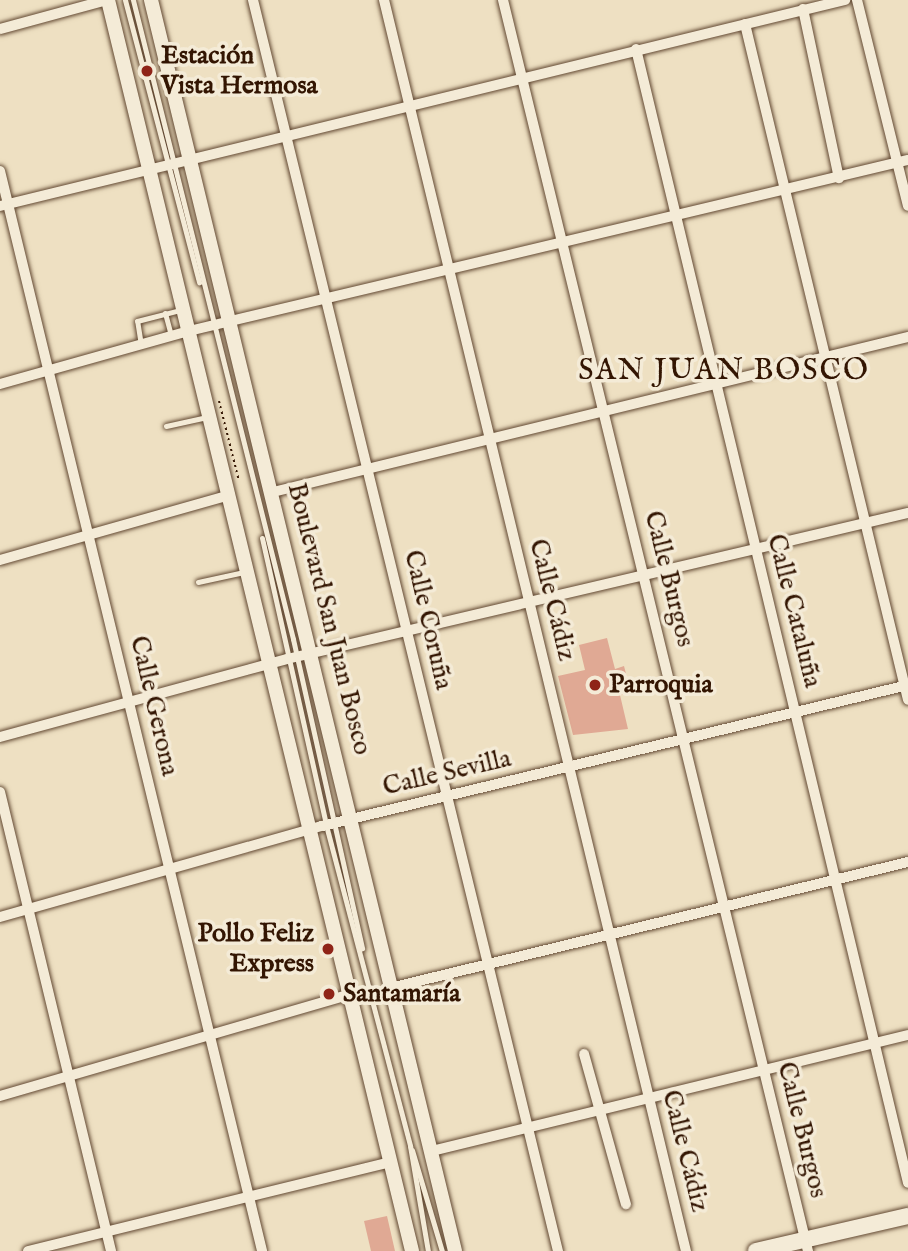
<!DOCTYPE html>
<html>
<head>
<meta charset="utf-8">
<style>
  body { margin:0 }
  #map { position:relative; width:908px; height:1251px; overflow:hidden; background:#eee0c2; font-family:"IM FELL English",serif }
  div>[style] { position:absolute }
  .building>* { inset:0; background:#e0a994 }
  .path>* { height:2px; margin-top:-1px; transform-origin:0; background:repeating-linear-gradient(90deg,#331502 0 2px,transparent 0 5.5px) }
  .roads { filter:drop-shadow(0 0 2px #624832) drop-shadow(0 0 2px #624832) }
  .service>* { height:5px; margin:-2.5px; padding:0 2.5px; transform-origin:2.5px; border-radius:2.5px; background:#f4ebd7 }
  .minor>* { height:10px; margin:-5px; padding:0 5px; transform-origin:5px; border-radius:5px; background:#f4ebd7 }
  .tertiary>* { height:14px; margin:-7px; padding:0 7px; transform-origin:7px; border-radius:7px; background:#f4ebd7 }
  .secondary>* { height:16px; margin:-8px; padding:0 8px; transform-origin:8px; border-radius:8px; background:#f4ebd7 }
  .dots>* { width:19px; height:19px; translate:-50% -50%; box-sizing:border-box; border:4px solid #f4ebd7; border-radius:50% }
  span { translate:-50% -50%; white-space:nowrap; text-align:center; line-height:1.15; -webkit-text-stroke:7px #f4ebd7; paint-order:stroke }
  .poi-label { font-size:26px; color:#331502; font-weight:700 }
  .left { translate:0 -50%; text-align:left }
  .right { translate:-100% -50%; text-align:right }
  .street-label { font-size:26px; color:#331502 }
  .quarter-label { font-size:30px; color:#331502; letter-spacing:2px }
</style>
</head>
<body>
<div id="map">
  <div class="building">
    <i style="clip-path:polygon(607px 638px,615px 669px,624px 666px,631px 693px,620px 695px,628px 729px,573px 735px,558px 676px,585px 670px,579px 645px)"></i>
    <i style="clip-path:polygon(387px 1216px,395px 1251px,371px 1251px,364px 1221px)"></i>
  </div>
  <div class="path">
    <i style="left:219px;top:401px;width:82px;rotate:76deg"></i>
  </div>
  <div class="roads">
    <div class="service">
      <i style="left:125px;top:0;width:292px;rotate:75.3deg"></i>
      <i style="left:133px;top:0;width:659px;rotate:75.94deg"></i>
      <i style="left:293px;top:639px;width:317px;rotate:77.4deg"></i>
      <i style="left:165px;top:313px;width:24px;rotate:75deg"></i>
      <i style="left:141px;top:345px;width:24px;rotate:-99deg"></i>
      <i style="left:137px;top:321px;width:44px;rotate:-14.3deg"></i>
      <i style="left:166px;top:426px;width:42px;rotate:-12.4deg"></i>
      <i style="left:262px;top:538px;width:294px;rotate:77.4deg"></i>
      <i style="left:326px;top:825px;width:332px;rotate:75.3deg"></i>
      <i style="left:410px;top:1146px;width:107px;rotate:80.3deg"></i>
      <i style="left:198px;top:582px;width:47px;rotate:-12.3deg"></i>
      <i style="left:412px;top:1150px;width:105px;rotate:73.5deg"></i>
    </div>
    <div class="minor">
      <i style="left:253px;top:0;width:1288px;rotate:76.3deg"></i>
      <i style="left:384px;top:0;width:1287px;rotate:76.43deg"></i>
      <i style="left:503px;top:0;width:1288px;rotate:76.3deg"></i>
      <i style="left:857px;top:0;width:212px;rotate:76.1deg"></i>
      <i style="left:803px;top:9px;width:173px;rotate:78deg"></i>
      <i style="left:745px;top:24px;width:695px;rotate:76.44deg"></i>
      <i style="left:0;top:29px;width:111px;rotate:-15.2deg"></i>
      <i style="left:636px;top:49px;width:1166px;rotate:76.51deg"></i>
      <i style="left:0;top:171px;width:1111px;rotate:76.36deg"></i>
      <i style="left:0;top:206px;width:870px;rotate:-13.7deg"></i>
      <i style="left:0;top:384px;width:196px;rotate:-15.7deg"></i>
      <i style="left:189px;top:331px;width:739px;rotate:-13.38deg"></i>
      <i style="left:273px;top:492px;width:654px;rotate:-13.72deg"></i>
      <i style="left:0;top:560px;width:238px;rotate:-15.8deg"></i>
      <i style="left:0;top:737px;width:297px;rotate:-15.2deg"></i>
      <i style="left:287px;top:659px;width:638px;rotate:-13.23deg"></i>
      <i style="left:0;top:792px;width:472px;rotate:76.4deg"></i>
      <i style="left:0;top:917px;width:335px;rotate:-15.8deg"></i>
      <i style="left:322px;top:826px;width:603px;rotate:-13.53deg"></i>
      <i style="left:394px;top:987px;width:529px;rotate:-13.67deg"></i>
      <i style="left:584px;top:1054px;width:156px;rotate:74.4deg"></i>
      <i style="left:0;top:1096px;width:366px;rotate:-16.2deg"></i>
      <i style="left:432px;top:1151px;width:490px;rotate:-13.7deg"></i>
      <i style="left:28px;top:1251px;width:373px;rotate:-13.8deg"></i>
    </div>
    <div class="tertiary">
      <i style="left:108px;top:0;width:1287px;rotate:76.34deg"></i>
      <i style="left:151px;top:0;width:1287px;rotate:76.34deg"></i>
    </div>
    <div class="secondary">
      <i style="left:756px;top:1251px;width:156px;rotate:-13deg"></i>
    </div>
  </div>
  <div class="dots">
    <i style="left:147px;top:71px;background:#8f2418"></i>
    <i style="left:595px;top:685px;background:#8f2418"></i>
    <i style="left:328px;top:949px;background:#8f2418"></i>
    <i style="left:329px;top:994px;background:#8f2418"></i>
  </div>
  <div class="poi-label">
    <span class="left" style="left:161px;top:71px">Estación<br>Vista Hermosa</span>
    <span class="left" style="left:609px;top:685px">Parroquia</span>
    <span class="right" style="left:314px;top:949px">Pollo Feliz<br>Express</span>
    <span class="left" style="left:343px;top:994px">Santamaría</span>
  </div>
  <div class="street-label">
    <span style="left:669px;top:579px;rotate:76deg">Calle Burgos</span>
    <span style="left:552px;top:600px;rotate:76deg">Calle Cádiz</span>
    <span style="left:794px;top:611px;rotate:76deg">Calle Cataluña</span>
    <span style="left:329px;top:619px;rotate:76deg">Boulevard San Juan Bosco</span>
    <span style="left:428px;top:620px;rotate:77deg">Calle Coruña</span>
    <span style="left:154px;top:706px;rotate:77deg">Calle Gerona</span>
    <span style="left:447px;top:773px;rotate:-13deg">Calle Sevilla</span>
    <span style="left:802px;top:1130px;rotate:76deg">Calle Burgos</span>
    <span style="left:685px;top:1151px;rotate:76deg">Calle Cádiz</span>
  </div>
  <div class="quarter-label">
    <span style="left:724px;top:371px">SAN JUAN BOSCO</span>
  </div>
</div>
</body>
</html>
